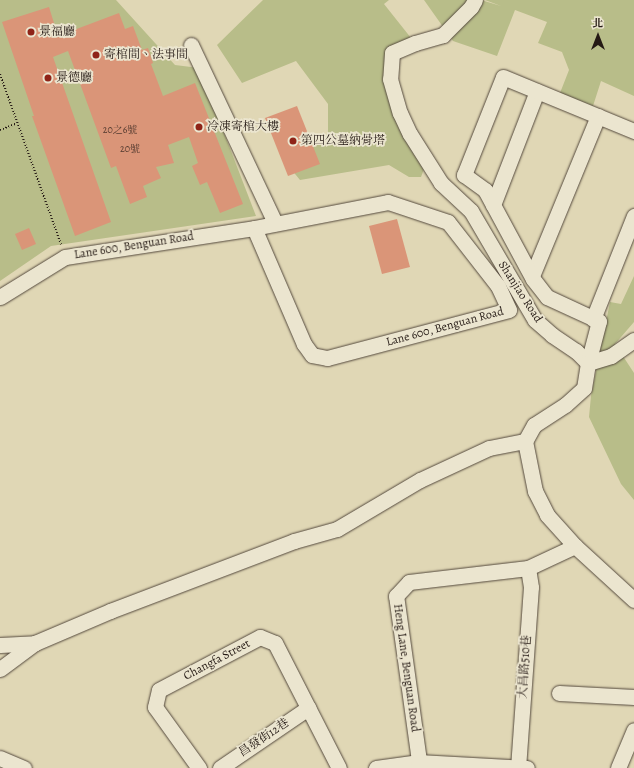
<!DOCTYPE html>
<html>
<head>
<meta charset="utf-8">
<style>
  body { margin:0 }
  #map { position:relative; width:634px; height:768px; overflow:hidden; background:#e0d7b5; font-family:Alegreya,"Noto Serif TC",serif }
  div>[style] { position:absolute }
  .green>* { inset:0; background:#b8bd89 }
  .building>* { inset:0; background:#da9578 }
  .path>* { height:2px; margin-top:-1px; transform-origin:0; background:repeating-linear-gradient(90deg,#251a15 0 1px,transparent 0 3px) }
  .roads { filter:drop-shadow(0 0 1px #54493d) drop-shadow(0 0 1px #54493d) }
  .minor>* { height:15px; margin:-7.5px; padding:0 7.5px; transform-origin:7.5px; border-radius:7.5px; background:#ebe5cf }
  .dots>* { width:11px; height:11px; translate:-50% -50%; box-sizing:border-box; border:2px solid #ebe5cf; border-radius:50% }
  span { translate:-50% -50%; white-space:nowrap; text-align:center; line-height:1.15; -webkit-text-stroke:3.5px #ebe5cf; paint-order:stroke }
  .number-label { font-size:10px; color:#52392e }
  .number-label span { -webkit-text-stroke-width:0 }
  .poi-label { font-size:12px; color:#251a15 }
  .left { translate:0 -50%; text-align:left }
  .street-label { font-size:12px; color:#251a15 }
  .north { position:absolute; left:578px; top:16px; width:40px; height:40px; -webkit-text-stroke:3px #ebe5cf; paint-order:stroke; rotate:0deg; font-size:11px; font-weight:700; line-height:16px; text-align:center; color:#251a15 }
  .north::after { content:''; display:block; margin:auto; width:14px; height:18px; background:#251a15; clip-path:polygon(50% 0,100% 100%,50% 72%,0 100%) }
</style>
</head>
<body>
<div id="map">
  <div class="green">
    <i style="clip-path:polygon(0 0,116px 0,175px 65px,199px 68px,256px 216px,51px 246px,0 281px)"></i>
    <i style="clip-path:polygon(263px 0,389px 0,384px 4px,411px 38px,386px 52px,424px 169px,421px 177px,409px 177px,389px 165px,300px 180px,291px 169px,328px 133px,328px 104px,296px 61px,242px 83px,217px 45px)"></i>
    <i style="clip-path:polygon(424px 0,481px 0,501px 6px,485px 0,634px 0,634px 96px,601px 81px,593px 106px,560px 93px,569px 70px,562px 52px,538px 43px,547px 22px,515px 10px,497px 56px,453px 41px)"></i>
    <i style="clip-path:polygon(634px 276px,634px 322px,615px 344px,634px 373px,634px 500px,621px 484px,589px 417px,591px 396px,610px 302px,621px 304px)"></i>
  </div>
  <div class="building">
    <i style="clip-path:polygon(49px 7px,58px 36px,119px 13px,125px 29px,133px 26px,142px 50px,148px 48px,153px 63px,151px 64px,163px 96px,195px 83px,243px 204px,220px 213px,207px 182px,200px 185px,192px 166px,198px 163px,189px 137px,168px 145px,174px 163px,156px 167px,161px 178px,143px 186px,147px 197px,130px 204px,116px 166px,111px 168px,68px 51px,53px 57px,111px 222px,75px 236px,32px 116px,34px 116px,2px 22px)"></i>
    <i style="clip-path:polygon(297px 106px,320px 164px,288px 176px,265px 118px)"></i>
    <i style="clip-path:polygon(397px 219px,410px 267px,382px 274px,369px 226px)"></i>
    <i style="clip-path:polygon(29px 228px,36px 244px,22px 250px,15px 234px)"></i>
  </div>
  <div class="path">
    <i style="left:0;top:74px;width:181px;rotate:70.3deg"></i>
    <i style="left:0;top:130px;width:18px;rotate:-22deg"></i>
  </div>
  <div class="roads">
    <div class="minor">
      <i style="left:475px;top:0;width:8px;rotate:120deg"></i>
      <i style="left:471px;top:7px;width:40px;rotate:135deg"></i>
      <i style="left:443px;top:35px;width:29px;rotate:164deg"></i>
      <i style="left:415px;top:43px;width:25px;rotate:157deg"></i>
      <i style="left:392px;top:53px;width:26px;rotate:94deg"></i>
      <i style="left:390px;top:79px;width:35px;rotate:74deg"></i>
      <i style="left:400px;top:113px;width:23px;rotate:65deg"></i>
      <i style="left:410px;top:134px;width:58px;rotate:57.7deg"></i>
      <i style="left:441px;top:183px;width:41px;rotate:43deg"></i>
      <i style="left:471px;top:211px;width:126px;rotate:59.6deg"></i>
      <i style="left:535px;top:320px;width:23px;rotate:41deg"></i>
      <i style="left:552px;top:335px;width:29px;rotate:34deg"></i>
      <i style="left:576px;top:351px;width:17px;rotate:45deg"></i>
      <i style="left:588px;top:363px;width:25px;rotate:99deg"></i>
      <i style="left:584px;top:388px;width:25px;rotate:138deg"></i>
      <i style="left:565px;top:405px;width:37px;rotate:147deg"></i>
      <i style="left:534px;top:425px;width:18px;rotate:119deg"></i>
      <i style="left:525px;top:441px;width:51px;rotate:78.7deg"></i>
      <i style="left:535px;top:491px;width:27px;rotate:63deg"></i>
      <i style="left:547px;top:515px;width:42px;rotate:47.9deg"></i>
      <i style="left:575px;top:546px;width:80px;rotate:42.5deg"></i>
      <i style="left:191px;top:45px;width:197px;rotate:64.7deg"></i>
      <i style="left:493px;top:205px;width:122px;rotate:-68.9deg"></i>
      <i style="left:532px;top:276px;width:173px;rotate:-67.6deg"></i>
      <i style="left:0;top:297px;width:76px;rotate:-31.6deg"></i>
      <i style="left:65px;top:257px;width:191px;rotate:-8.7deg"></i>
      <i style="left:254px;top:228px;width:136px;rotate:-11deg"></i>
      <i style="left:388px;top:202px;width:63px;rotate:18.4deg"></i>
      <i style="left:448px;top:222px;width:81px;rotate:52deg"></i>
      <i style="left:498px;top:286px;width:26px;rotate:65deg"></i>
      <i style="left:509px;top:310px;width:188px;rotate:165.2deg"></i>
      <i style="left:327px;top:358px;width:15px;rotate:-169deg"></i>
      <i style="left:312px;top:355px;width:14px;rotate:-126deg"></i>
      <i style="left:304px;top:344px;width:126px;rotate:-113.3deg"></i>
      <i style="left:593px;top:319px;width:111px;rotate:-68.3deg"></i>
      <i style="left:588px;top:363px;width:43px;rotate:-75.3deg"></i>
      <i style="left:599px;top:321px;width:57px;rotate:-155.2deg"></i>
      <i style="left:547px;top:297px;width:23px;rotate:-128deg"></i>
      <i style="left:533px;top:279px;width:101px;rotate:-118.3deg"></i>
      <i style="left:485px;top:190px;width:26px;rotate:-144deg"></i>
      <i style="left:464px;top:175px;width:105px;rotate:-68.3deg"></i>
      <i style="left:503px;top:77px;width:142px;rotate:22.4deg"></i>
      <i style="left:588px;top:363px;width:24px;rotate:-17deg"></i>
      <i style="left:611px;top:356px;width:28px;rotate:-35deg"></i>
      <i style="left:0;top:645px;width:35px;rotate:-3deg"></i>
      <i style="left:0;top:669px;width:44px;rotate:-36.6deg"></i>
      <i style="left:35px;top:643px;width:82px;rotate:-23.1deg"></i>
      <i style="left:110px;top:611px;width:197px;rotate:-20.8deg"></i>
      <i style="left:294px;top:541px;width:45px;rotate:-15.6deg"></i>
      <i style="left:337px;top:529px;width:96px;rotate:-30.6deg"></i>
      <i style="left:420px;top:480px;width:76px;rotate:-24.9deg"></i>
      <i style="left:489px;top:448px;width:37px;rotate:-11deg"></i>
      <i style="left:559px;top:693px;width:75px;rotate:3.1deg"></i>
      <i style="left:0;top:758px;width:26px;rotate:23deg"></i>
      <i style="left:199px;top:768px;width:75px;rotate:-125.8deg"></i>
      <i style="left:155px;top:707px;width:17px;rotate:-77deg"></i>
      <i style="left:159px;top:690px;width:114px;rotate:-27.7deg"></i>
      <i style="left:260px;top:637px;width:16px;rotate:22deg"></i>
      <i style="left:275px;top:643px;width:140px;rotate:62.9deg"></i>
      <i style="left:220px;top:768px;width:107px;rotate:-34.3deg"></i>
      <i style="left:376px;top:768px;width:42px;rotate:-8.1deg"></i>
      <i style="left:418px;top:762px;width:109px;rotate:3.2deg"></i>
      <i style="left:420px;top:768px;width:174px;rotate:-97.9deg"></i>
      <i style="left:396px;top:596px;width:19px;rotate:-47deg"></i>
      <i style="left:409px;top:582px;width:120px;rotate:-6.7deg"></i>
      <i style="left:528px;top:568px;width:52px;rotate:-25.1deg"></i>
      <i style="left:518px;top:768px;width:181px;rotate:-85.9deg"></i>
      <i style="left:531px;top:587px;width:19px;rotate:-99deg"></i>
      <i style="left:618px;top:768px;width:41px;rotate:-67.2deg"></i>
    </div>
  </div>
  <div class="dots">
    <i style="left:31px;top:32px;background:#8f2418"></i>
    <i style="left:96px;top:55px;background:#8f2418"></i>
    <i style="left:48px;top:78px;background:#8f2418"></i>
    <i style="left:199px;top:127px;background:#8f2418"></i>
    <i style="left:293px;top:141px;background:#8f2418"></i>
  </div>
  <div class="number-label">
    <span style="left:120px;top:130px">20之6號</span>
    <span style="left:130px;top:149px">20號</span>
  </div>
  <div class="poi-label">
    <span class="left" style="left:39px;top:32px">景福廳</span>
    <span class="left" style="left:104px;top:55px">寄棺間、法事間</span>
    <span class="left" style="left:56px;top:78px">景德廳</span>
    <span class="left" style="left:207px;top:127px">冷凍寄棺大樓</span>
    <span class="left" style="left:301px;top:141px">第四公墓納骨塔</span>
  </div>
  <div class="street-label">
    <span style="left:134px;top:246px;rotate:-9deg">Lane 600, Benguan Road</span>
    <span style="left:520px;top:292px;rotate:57deg">Shanjiao Road</span>
    <span style="left:445px;top:327px;rotate:-15deg">Lane 600, Benguan Road</span>
    <span style="left:217px;top:660px;rotate:-28deg">Changfa Street</span>
    <span style="left:525px;top:667px;rotate:-86deg">大昌路510巷</span>
    <span style="left:406px;top:668px;rotate:82deg">Heng Lane, Benguan Road</span>
    <span style="left:264px;top:738px;rotate:-34deg">昌發街12巷</span>
  </div>
  <div class="north">北</div>
</div>
</body>
</html>
